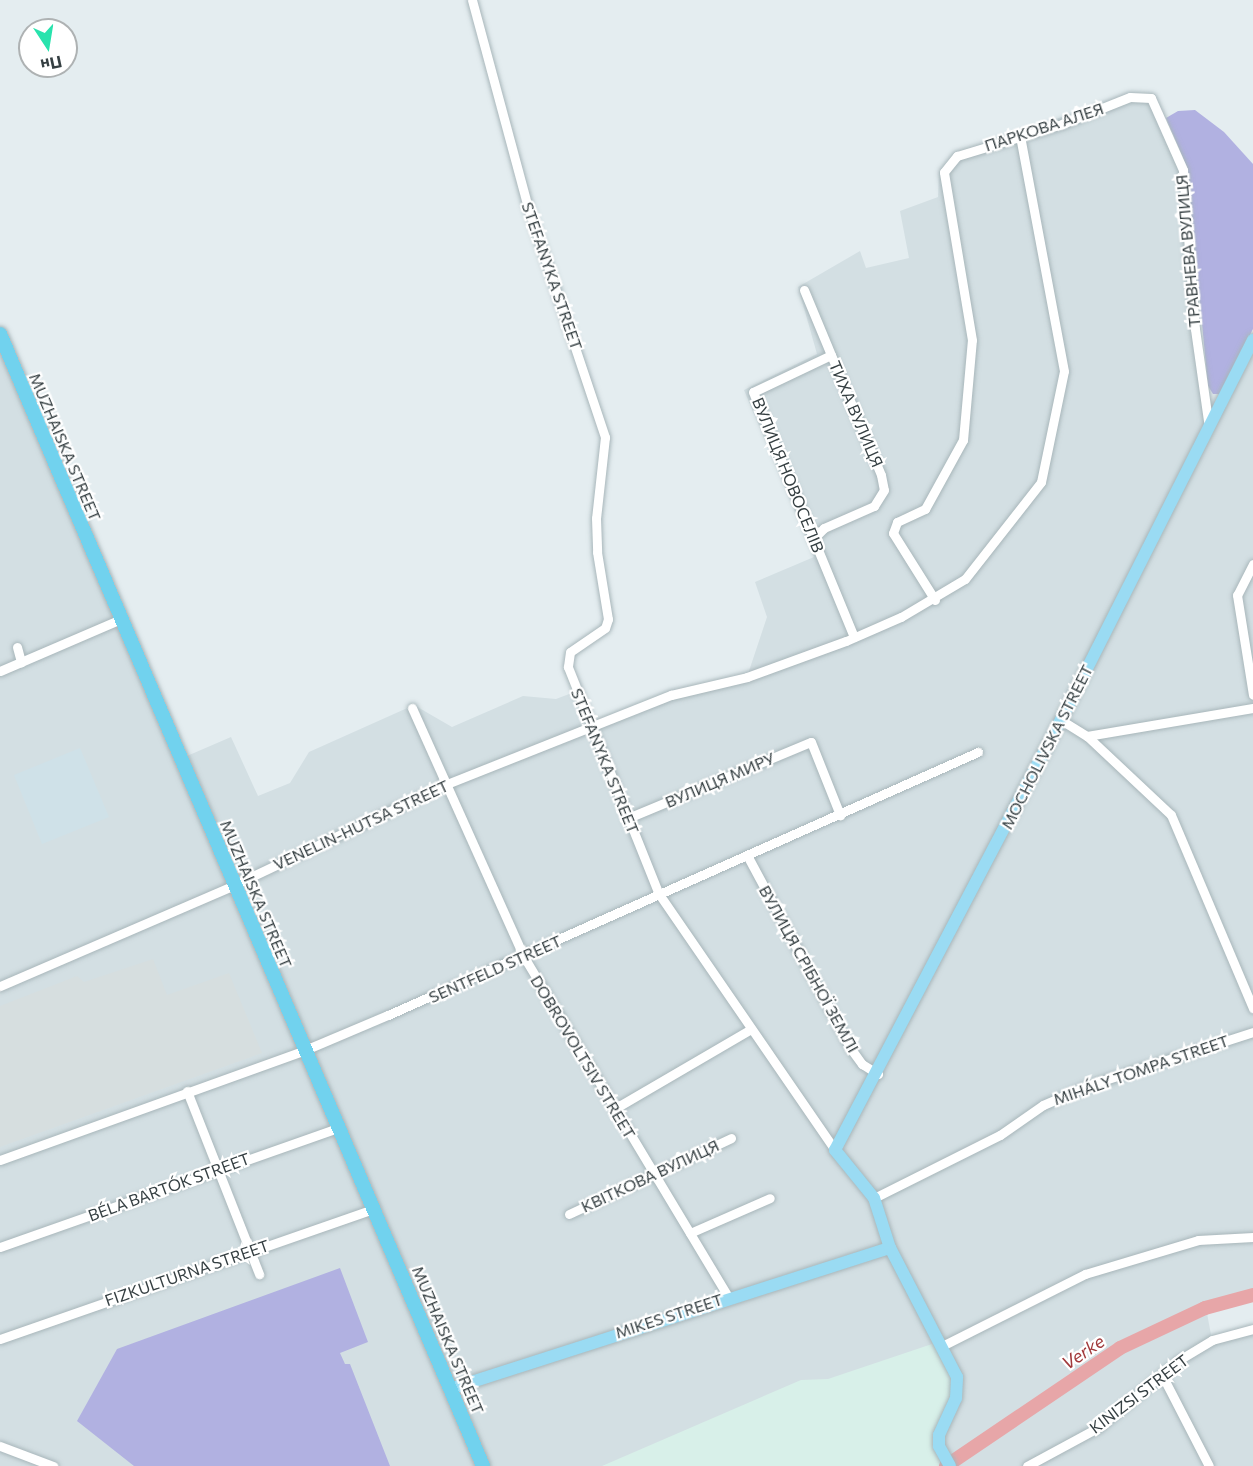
<!DOCTYPE html>
<html>
<head>
<meta charset="utf-8">
<style>
  body { margin:0 }
  #map { position:relative; width:1253px; height:1466px; overflow:hidden; background:#e4edf0; font-family:Commissioner,sans-serif }
  div>[style] { position:absolute }
  .residential>* { inset:0; background:#d3dfe3 }
  .industrial>* { inset:0; background:#d6dedf }
  .education>* { inset:0; background:#cfe1e8 }
  .medical>* { inset:0; background:#d8f0e9 }
  .green>* { inset:0; background:#b1b1e1 }
  .river>* { height:14px; margin:-7px; padding:0 7px; transform-origin:7px; border-radius:7px; background:#e7a6a8 }
  .roads { filter:drop-shadow(0 0 2px #a8b6ba) drop-shadow(0 0 2px #a8b6ba) }
  .minor>* { height:9px; margin:-4.5px; padding:0 4.5px; transform-origin:4.5px; border-radius:4.5px; background:#fff }
  .major>* { height:12px; margin:-6px; padding:0 6px; transform-origin:6px; border-radius:6px; background:#9adbf3 }
  .highway>* { height:14px; margin:-7px; padding:0 7px; transform-origin:7px; border-radius:7px; background:#71d2ee }
  span { translate:-50% -50%; white-space:nowrap; text-align:center; line-height:1.15; -webkit-text-stroke:4.5px #fff; paint-order:stroke }
  .street-label { font-size:16px; color:#353f42 }
  .water-label { font-size:18px; color:#a13a3c; font-style:italic }
  .north { position:absolute; left:18px; top:18px; width:60px; height:60px; box-sizing:border-box; background:#fff; border:2px solid #aeb2b3; border-radius:50%; rotate:168deg; font-size:16px; font-weight:700; line-height:24px; text-align:center; color:#353f42 }
  .north::after { content:''; display:block; margin:auto; width:21px; height:27px; background:#28e3ad; clip-path:polygon(50% 0,100% 100%,50% 72%,0 100%) }
</style>
</head>
<body>
<div id="map">
  <div class="residential">
    <i style="clip-path:polygon(1131px 94px,1155px 96px,1183px 170px,1209px 428px,1253px 340px,1253px 1295px,1206px 1308px,1212px 1340px,1253px 1329px,1253px 1466px,0 1466px,0 345px,180px 759px,231px 737px,258px 796px,290px 783px,309px 752px,414px 705px,452px 727px,523px 696px,556px 699px,577px 691px,592px 727px,671px 695px,747px 677px,767px 617px,755px 582px,814px 557px,744px 390px,817px 354px,798px 287px,860px 251px,866px 268px,909px 258px,900px 211px,938px 197px,939px 172px,954px 153px)"></i>
  </div>
  <div class="industrial">
    <i style="clip-path:polygon(153px 959px,167px 995px,229px 973px,262px 1053px,0 1147px,0 1006px,77px 976px,84px 982px)"></i>
  </div>
  <div class="education">
    <i style="clip-path:polygon(80px 748px,109px 817px,42px 844px,14px 775px)"></i>
  </div>
  <div class="medical">
    <i style="clip-path:polygon(935px 1343px,952px 1378px,950px 1399px,935px 1434px,934px 1448px,941px 1464px,938px 1466px,602px 1466px,801px 1380px,828px 1379px)"></i>
  </div>
  <div class="green">
    <i style="clip-path:polygon(1195px 110px,1224px 132px,1253px 164px,1253px 329px,1220px 394px,1213px 394px,1208px 386px,1187px 167px,1166px 118px,1178px 111px)"></i>
    <i style="clip-path:polygon(340px 1268px,368px 1342px,340px 1353px,345px 1364px,350px 1364px,390px 1466px,134px 1466px,77px 1421px,117px 1349px)"></i>
  </div>
  <div class="river">
    <i style="left:946px;top:1466px;width:210px;rotate:-34.1deg"></i>
    <i style="left:1120px;top:1348px;width:94px;rotate:-25.2deg"></i>
    <i style="left:1205px;top:1308px;width:50px;rotate:-15.2deg"></i>
  </div>
  <div class="roads">
    <div class="minor">
      <i style="left:472px;top:0;width:214px;rotate:74.9deg"></i>
      <i style="left:528px;top:207px;width:243px;rotate:71.5deg"></i>
      <i style="left:605px;top:437px;width:81px;rotate:96.3deg"></i>
      <i style="left:596px;top:518px;width:34px;rotate:88deg"></i>
      <i style="left:597px;top:552px;width:68px;rotate:80.7deg"></i>
      <i style="left:608px;top:619px;width:9px;rotate:108deg"></i>
      <i style="left:605px;top:628px;width:42px;rotate:145.6deg"></i>
      <i style="left:570px;top:652px;width:15px;rotate:98deg"></i>
      <i style="left:568px;top:667px;width:245px;rotate:68.2deg"></i>
      <i style="left:659px;top:894px;width:311px;rotate:55.5deg"></i>
      <i style="left:804px;top:290px;width:200px;rotate:67.4deg"></i>
      <i style="left:881px;top:475px;width:15px;rotate:79deg"></i>
      <i style="left:884px;top:490px;width:19px;rotate:122deg"></i>
      <i style="left:874px;top:506px;width:55px;rotate:156.3deg"></i>
      <i style="left:824px;top:528px;width:16px;rotate:135deg"></i>
      <i style="left:831px;top:355px;width:86px;rotate:154.6deg"></i>
      <i style="left:753px;top:392px;width:265px;rotate:67.6deg"></i>
      <i style="left:1253px;top:564px;width:35px;rotate:117deg"></i>
      <i style="left:1237px;top:595px;width:101px;rotate:80.9deg"></i>
      <i style="left:935px;top:600px;width:79px;rotate:-122.1deg"></i>
      <i style="left:893px;top:533px;width:12px;rotate:-70deg"></i>
      <i style="left:897px;top:522px;width:31px;rotate:-25deg"></i>
      <i style="left:925px;top:509px;width:79px;rotate:-61.2deg"></i>
      <i style="left:963px;top:440px;width:100px;rotate:-84.9deg"></i>
      <i style="left:972px;top:340px;width:170px;rotate:-99.5deg"></i>
      <i style="left:944px;top:172px;width:21px;rotate:-51deg"></i>
      <i style="left:957px;top:156px;width:110px;rotate:-16.9deg"></i>
      <i style="left:1062px;top:124px;width:73px;rotate:-21.7deg"></i>
      <i style="left:1130px;top:97px;width:21px;rotate:3deg"></i>
      <i style="left:1151px;top:98px;width:79px;rotate:66deg"></i>
      <i style="left:1183px;top:170px;width:159px;rotate:85.7deg"></i>
      <i style="left:1195px;top:329px;width:99px;rotate:81.9deg"></i>
      <i style="left:17px;top:647px;width:16px;rotate:75deg"></i>
      <i style="left:0;top:671px;width:132px;rotate:-23.3deg"></i>
      <i style="left:412px;top:708px;width:273px;rotate:65.8deg"></i>
      <i style="left:524px;top:957px;width:397px;rotate:59deg"></i>
      <i style="left:1061px;top:720px;width:31px;rotate:32deg"></i>
      <i style="left:1087px;top:736px;width:115px;rotate:43.2deg"></i>
      <i style="left:1171px;top:815px;width:210px;rotate:67deg"></i>
      <i style="left:1087px;top:736px;width:168px;rotate:-9.6deg"></i>
      <i style="left:628px;top:818px;width:198px;rotate:-22.6deg"></i>
      <i style="left:811px;top:742px;width:79px;rotate:68.3deg"></i>
      <i style="left:748px;top:857px;width:218px;rotate:61.8deg"></i>
      <i style="left:851px;top:1049px;width:19px;rotate:54deg"></i>
      <i style="left:862px;top:1064px;width:19px;rotate:32deg"></i>
      <i style="left:0;top:986px;width:255px;rotate:-23.3deg"></i>
      <i style="left:234px;top:885px;width:236px;rotate:-25.4deg"></i>
      <i style="left:447px;top:784px;width:241px;rotate:-21.7deg"></i>
      <i style="left:671px;top:695px;width:78px;rotate:-13.3deg"></i>
      <i style="left:747px;top:677px;width:105px;rotate:-20deg"></i>
      <i style="left:846px;top:641px;width:60px;rotate:-23.6deg"></i>
      <i style="left:901px;top:617px;width:74px;rotate:-30.7deg"></i>
      <i style="left:965px;top:579px;width:123px;rotate:-51.9deg"></i>
      <i style="left:1041px;top:482px;width:113px;rotate:-78.3deg"></i>
      <i style="left:1064px;top:371px;width:239px;rotate:-100.6deg"></i>
      <i style="left:187px;top:1091px;width:197px;rotate:68.5deg"></i>
      <i style="left:614px;top:1109px;width:156px;rotate:-30.3deg"></i>
      <i style="left:0;top:1160px;width:324px;rotate:-19.8deg"></i>
      <i style="left:305px;top:1050px;width:90px;rotate:-22.9deg"></i>
      <i style="left:388px;top:1015px;width:646px;rotate:-24.03deg"></i>
      <i style="left:874px;top:1198px;width:141px;rotate:-26.6deg"></i>
      <i style="left:1000px;top:1135px;width:52px;rotate:-34.9deg"></i>
      <i style="left:1043px;top:1105px;width:50px;rotate:-23.5deg"></i>
      <i style="left:1089px;top:1085px;width:172px;rotate:-17.9deg"></i>
      <i style="left:569px;top:1214px;width:179px;rotate:-25.1deg"></i>
      <i style="left:690px;top:1233px;width:87px;rotate:-23.6deg"></i>
      <i style="left:0;top:1247px;width:358px;rotate:-19.4deg"></i>
      <i style="left:0;top:1339px;width:396px;rotate:-19.2deg"></i>
      <i style="left:942px;top:1346px;width:160px;rotate:-26.7deg"></i>
      <i style="left:1085px;top:1274px;width:118px;rotate:-16.7deg"></i>
      <i style="left:1198px;top:1240px;width:55px;rotate:-3.1deg"></i>
      <i style="left:1162px;top:1375px;width:102px;rotate:62.7deg"></i>
      <i style="left:0;top:1446px;width:57px;rotate:20.7deg"></i>
      <i style="left:1027px;top:1466px;width:82px;rotate:-28.4deg"></i>
      <i style="left:1099px;top:1427px;width:104px;rotate:-39.9deg"></i>
      <i style="left:1179px;top:1360px;width:39px;rotate:-31deg"></i>
      <i style="left:1212px;top:1340px;width:42px;rotate:-15deg"></i>
    </div>
    <div class="major">
      <i style="left:450px;top:1389px;width:462px;rotate:-17.8deg"></i>
      <i style="left:950px;top:1466px;width:23px;rotate:-119deg"></i>
      <i style="left:939px;top:1446px;width:11px;rotate:-90deg"></i>
      <i style="left:939px;top:1435px;width:41px;rotate:-65.3deg"></i>
      <i style="left:956px;top:1398px;width:21px;rotate:-87deg"></i>
      <i style="left:957px;top:1377px;width:145px;rotate:-117.4deg"></i>
      <i style="left:890px;top:1248px;width:52px;rotate:-107.7deg"></i>
      <i style="left:874px;top:1198px;width:62px;rotate:-129.1deg"></i>
      <i style="left:835px;top:1150px;width:486px;rotate:-62.3deg"></i>
      <i style="left:1061px;top:720px;width:426px;rotate:-63.2deg"></i>
    </div>
    <div class="highway">
      <i style="left:0;top:334px;width:1231px;rotate:66.89deg"></i>
    </div>
  </div>
  <div class="street-label">
    <span style="left:1044px;top:127px;rotate:-18deg">ПАРКОВА АЛЕЯ</span>
    <span style="left:1188px;top:251px;rotate:-95deg">ТРАВНЕВА ВУЛИЦЯ</span>
    <span style="left:552px;top:276px;rotate:71deg">STEFANYKA STREET</span>
    <span style="left:856px;top:414px;rotate:67deg">ТИХА ВУЛИЦЯ</span>
    <span style="left:65px;top:447px;rotate:67deg">MUZHAISKA STREET</span>
    <span style="left:788px;top:475px;rotate:68deg">ВУЛИЦЯ НОВОСЕЛІВ</span>
    <span style="left:1047px;top:747px;rotate:-63deg">MOCHOLIVSKA STREET</span>
    <span style="left:605px;top:761px;rotate:68deg">STEFANYKA STREET</span>
    <span style="left:720px;top:780px;rotate:-23deg">ВУЛИЦЯ МИРУ</span>
    <span style="left:361px;top:825px;rotate:-25deg">VENELIN-HUTSA STREET</span>
    <span style="left:256px;top:894px;rotate:67deg">MUZHAISKA STREET</span>
    <span style="left:495px;top:969px;rotate:-24deg">SENTFELD STREET</span>
    <span style="left:809px;top:969px;rotate:61deg">ВУЛИЦЯ СРІБНОЇ ЗЕМЛІ</span>
    <span style="left:583px;top:1057px;rotate:59deg">DOBROVOLTSIV STREET</span>
    <span style="left:1141px;top:1070px;rotate:-19deg">MIHÁLY TOMPA STREET</span>
    <span style="left:650px;top:1176px;rotate:-25deg">КВІТКОВА ВУЛИЦЯ</span>
    <span style="left:169px;top:1187px;rotate:-20deg">BÉLA BARTÓK STREET</span>
    <span style="left:187px;top:1273px;rotate:-19deg">FIZKULTURNA STREET</span>
    <span style="left:669px;top:1316px;rotate:-18deg">MIKES STREET</span>
    <span style="left:448px;top:1340px;rotate:67deg">MUZHAISKA STREET</span>
    <span style="left:1139px;top:1394px;rotate:-37deg">KINIZSI STREET</span>
  </div>
  <div class="water-label">
    <span style="left:1083px;top:1352px;rotate:-34deg">Verke</span>
  </div>
  <div class="north">Пн</div>
</div>
</body>
</html>
